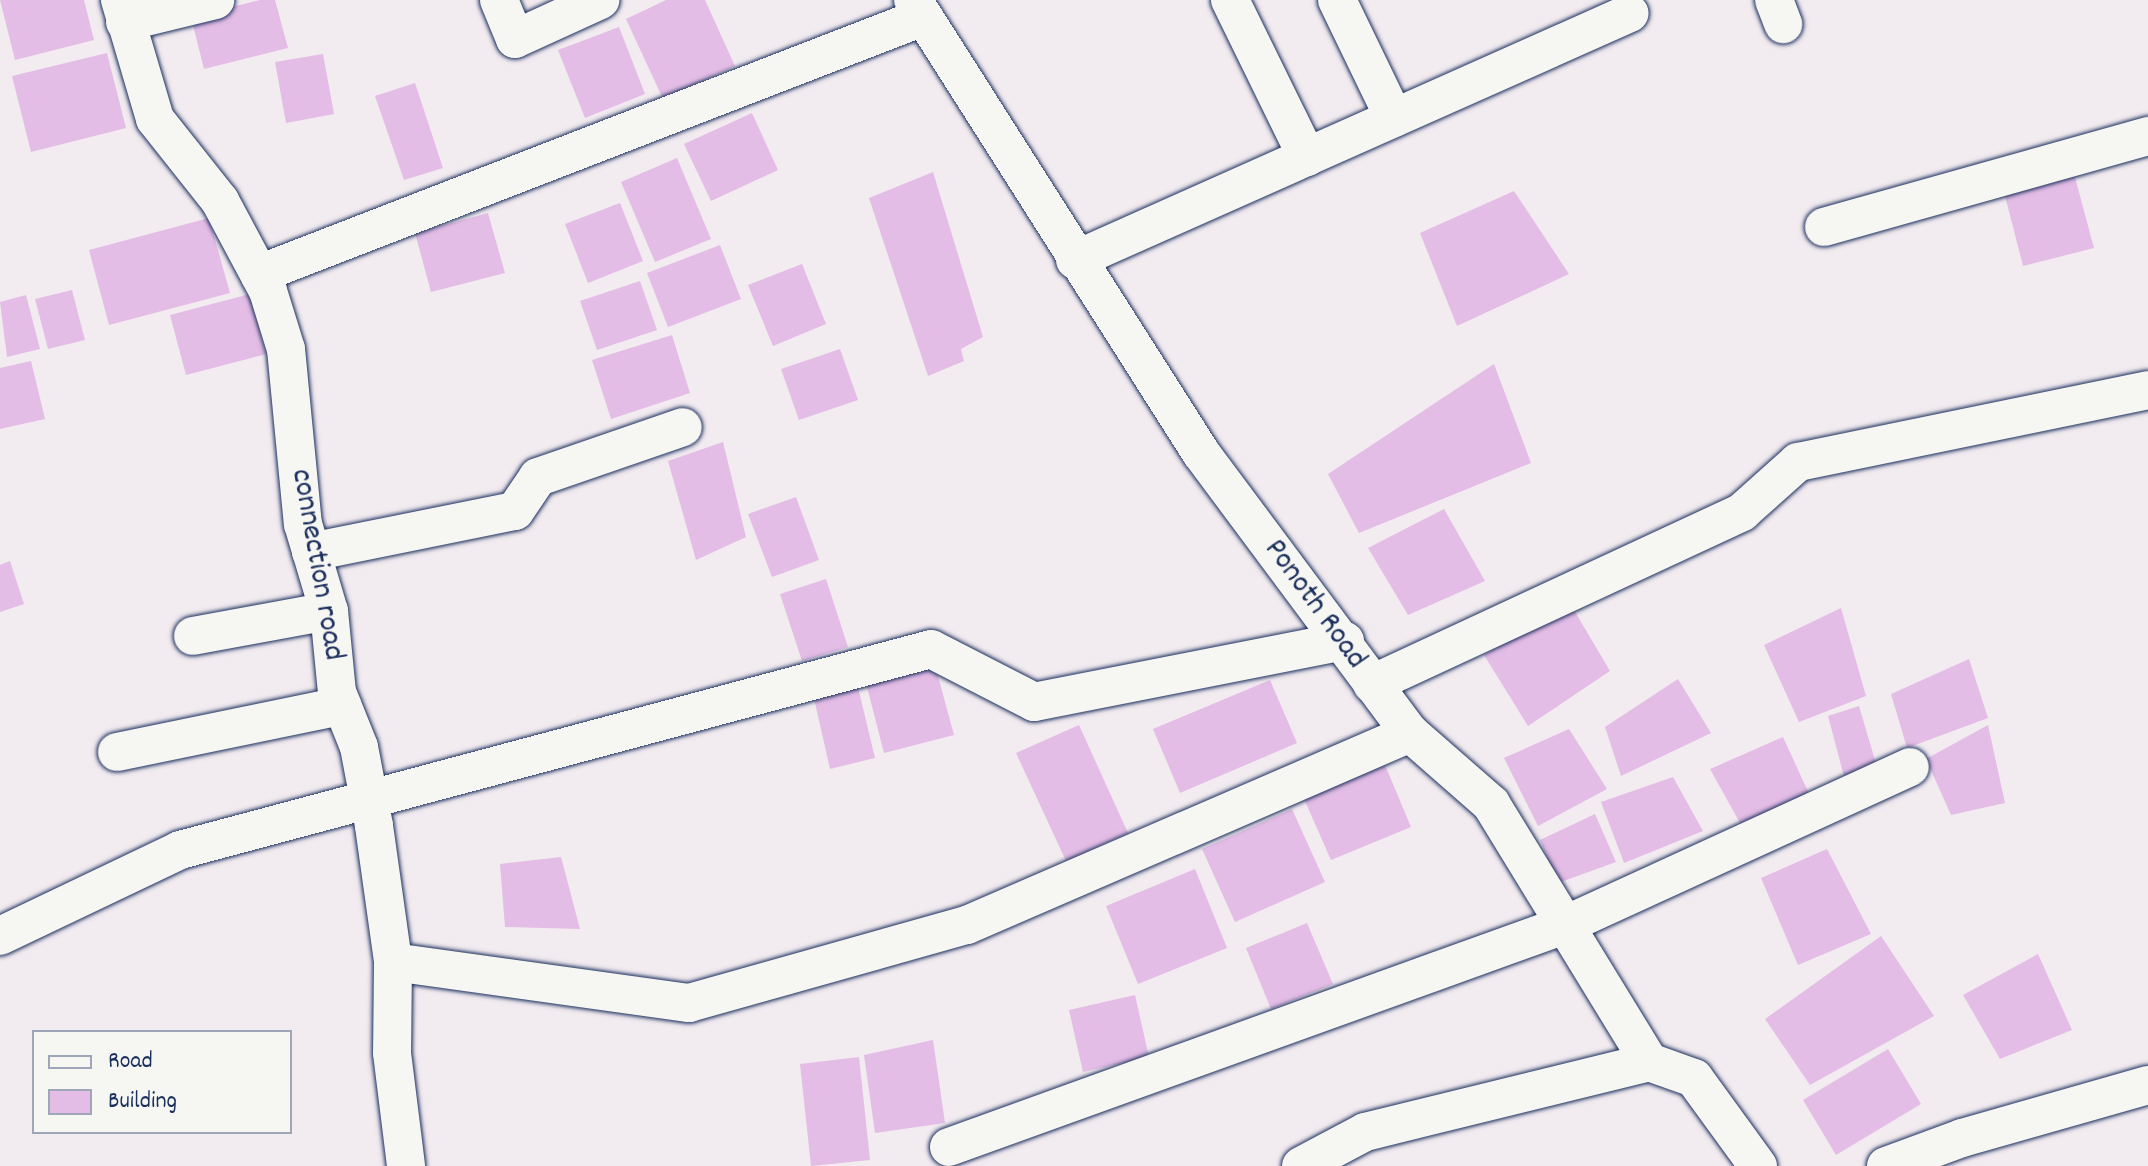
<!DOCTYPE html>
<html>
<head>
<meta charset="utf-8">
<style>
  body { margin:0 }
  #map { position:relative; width:2148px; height:1166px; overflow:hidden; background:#f2ebf0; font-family:Dekko,sans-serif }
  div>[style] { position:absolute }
  .building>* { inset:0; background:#e4bde6 }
  .roads { filter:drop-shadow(0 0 2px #1b2f5e) drop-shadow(0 0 2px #1b2f5e) }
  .street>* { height:38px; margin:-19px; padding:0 19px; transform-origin:19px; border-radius:19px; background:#f6f6f2 }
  span { translate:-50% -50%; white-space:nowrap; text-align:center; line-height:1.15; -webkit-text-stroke:6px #f6f6f2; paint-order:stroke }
  .street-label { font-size:32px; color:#1b2f5e }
  .legend { position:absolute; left:32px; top:1030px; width:260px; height:104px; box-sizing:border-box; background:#f6f6f2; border:2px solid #9ea6b7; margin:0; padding:10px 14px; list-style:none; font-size:24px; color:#1b2f5e }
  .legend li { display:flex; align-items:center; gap:16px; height:40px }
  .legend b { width:40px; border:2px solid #9ea6b7 }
</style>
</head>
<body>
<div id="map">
  <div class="building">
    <i style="clip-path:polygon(0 0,84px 0,94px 40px,15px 60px)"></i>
    <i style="clip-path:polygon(260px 0,275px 0,288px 48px,204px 69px,191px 17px)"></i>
    <i style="clip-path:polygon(666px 0,705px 0,735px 66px,663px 99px,626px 19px)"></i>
    <i style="clip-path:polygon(619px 27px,645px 94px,585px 118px,558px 50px)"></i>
    <i style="clip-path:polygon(107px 53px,126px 128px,31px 152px,12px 76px)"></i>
    <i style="clip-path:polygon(323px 54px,334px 114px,286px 123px,275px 62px)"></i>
    <i style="clip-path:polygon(415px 83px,443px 168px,404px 180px,375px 96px)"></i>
    <i style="clip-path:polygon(752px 113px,778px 170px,711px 201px,684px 144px)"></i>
    <i style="clip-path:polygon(677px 158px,711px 239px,655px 262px,621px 182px)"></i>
    <i style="clip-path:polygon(2073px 170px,2094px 248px,2023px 266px,2003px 188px)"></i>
    <i style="clip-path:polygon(933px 172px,983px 337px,961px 349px,964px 361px,928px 376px,869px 198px)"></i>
    <i style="clip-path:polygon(1514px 191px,1569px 274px,1457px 326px,1420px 233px)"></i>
    <i style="clip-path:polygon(620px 203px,643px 261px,588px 283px,565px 224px)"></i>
    <i style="clip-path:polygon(488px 213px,505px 273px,431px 292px,415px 233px)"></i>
    <i style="clip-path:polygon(209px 218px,230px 293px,109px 325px,89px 250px)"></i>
    <i style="clip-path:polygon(720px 245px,741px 299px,668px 327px,647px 273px)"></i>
    <i style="clip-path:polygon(802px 264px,826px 324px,773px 346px,748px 285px)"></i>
    <i style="clip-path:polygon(640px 281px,657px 330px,597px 350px,580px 301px)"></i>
    <i style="clip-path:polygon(72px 290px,85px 340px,48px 349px,35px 299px)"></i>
    <i style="clip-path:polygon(250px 294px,266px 354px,186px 375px,170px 315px)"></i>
    <i style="clip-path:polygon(26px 295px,40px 349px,7px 357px,0 302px)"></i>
    <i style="clip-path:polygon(672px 335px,690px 393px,611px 419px,592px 360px)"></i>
    <i style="clip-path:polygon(840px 349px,858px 400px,799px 420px,781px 369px)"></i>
    <i style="clip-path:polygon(31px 361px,45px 419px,0 429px,0 368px)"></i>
    <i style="clip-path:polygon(1494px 364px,1531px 463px,1359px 533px,1328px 474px)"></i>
    <i style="clip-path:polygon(723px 442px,746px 537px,696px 560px,668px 461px)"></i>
    <i style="clip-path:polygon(796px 497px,819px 560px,772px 577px,748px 514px)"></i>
    <i style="clip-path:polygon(1444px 509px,1485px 581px,1408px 615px,1368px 548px)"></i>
    <i style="clip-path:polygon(10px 561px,24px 604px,0 612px,0 565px)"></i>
    <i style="clip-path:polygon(826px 579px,848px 647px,802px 661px,780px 594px)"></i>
    <i style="clip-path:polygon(1571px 605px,1610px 671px,1528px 726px,1484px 655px)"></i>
    <i style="clip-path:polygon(1841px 608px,1866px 696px,1799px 722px,1764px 645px)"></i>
    <i style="clip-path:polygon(1969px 659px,1988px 718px,1907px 748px,1891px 694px)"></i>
    <i style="clip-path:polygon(935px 665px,954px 735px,884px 753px,866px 683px)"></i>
    <i style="clip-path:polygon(1678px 679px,1711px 733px,1621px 776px,1605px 727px)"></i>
    <i style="clip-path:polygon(1270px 680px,1297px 743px,1180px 793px,1153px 729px)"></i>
    <i style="clip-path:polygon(857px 683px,875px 758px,830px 769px,813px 694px)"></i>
    <i style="clip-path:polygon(1859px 706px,1877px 767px,1845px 780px,1828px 716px)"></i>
    <i style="clip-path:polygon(1079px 725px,1128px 833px,1066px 861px,1016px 753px)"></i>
    <i style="clip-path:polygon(1988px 725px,2005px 803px,1951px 815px,1926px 759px)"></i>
    <i style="clip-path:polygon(1569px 729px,1607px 789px,1538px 826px,1504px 758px)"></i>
    <i style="clip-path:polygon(1783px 737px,1810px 796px,1745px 832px,1710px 769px)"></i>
    <i style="clip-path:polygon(1385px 765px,1411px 827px,1331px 860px,1304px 799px)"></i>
    <i style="clip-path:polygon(1673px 777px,1703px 831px,1624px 863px,1601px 802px)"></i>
    <i style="clip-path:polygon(1292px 809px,1325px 882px,1235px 922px,1202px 849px)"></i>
    <i style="clip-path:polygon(1595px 814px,1616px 862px,1558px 883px,1540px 840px)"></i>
    <i style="clip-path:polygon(1827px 849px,1871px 934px,1798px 965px,1761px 878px)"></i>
    <i style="clip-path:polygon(561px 857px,580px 929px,505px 927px,500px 864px)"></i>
    <i style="clip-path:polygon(1195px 869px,1227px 948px,1138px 984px,1106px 906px)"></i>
    <i style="clip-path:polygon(1307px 923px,1333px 984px,1271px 1009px,1246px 948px)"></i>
    <i style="clip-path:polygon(1881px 936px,1934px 1016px,1810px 1085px,1765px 1019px)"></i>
    <i style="clip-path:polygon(2038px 954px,2072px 1030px,2000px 1059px,1963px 995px)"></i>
    <i style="clip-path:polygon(1135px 995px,1149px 1057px,1083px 1072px,1069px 1010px)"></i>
    <i style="clip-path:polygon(933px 1040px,945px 1123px,875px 1133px,864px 1055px)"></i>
    <i style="clip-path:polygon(1888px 1049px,1921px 1104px,1836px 1155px,1803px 1100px)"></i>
    <i style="clip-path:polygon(859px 1057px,870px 1160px,811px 1166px,800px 1064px)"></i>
  </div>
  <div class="roads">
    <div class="street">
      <i style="left:120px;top:0;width:124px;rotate:73.6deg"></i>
      <i style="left:155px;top:119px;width:105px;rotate:51.6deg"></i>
      <i style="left:220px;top:201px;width:102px;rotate:61.9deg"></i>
      <i style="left:268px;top:291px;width:61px;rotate:72.8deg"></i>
      <i style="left:286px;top:349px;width:176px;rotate:84.5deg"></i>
      <i style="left:303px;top:524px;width:91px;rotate:73.4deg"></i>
      <i style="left:329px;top:611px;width:81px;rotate:84.4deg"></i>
      <i style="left:337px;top:692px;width:59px;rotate:68.2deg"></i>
      <i style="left:359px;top:747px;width:80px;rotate:79.2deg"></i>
      <i style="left:374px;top:826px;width:137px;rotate:82deg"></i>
      <i style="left:393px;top:962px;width:91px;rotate:90.6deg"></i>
      <i style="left:392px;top:1053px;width:114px;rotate:82.9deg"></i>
      <i style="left:499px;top:0;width:42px;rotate:67.7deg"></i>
      <i style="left:515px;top:39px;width:94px;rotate:-24.6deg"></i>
      <i style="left:913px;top:0;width:537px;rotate:57.55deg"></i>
      <i style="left:1201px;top:453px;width:349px;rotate:53.3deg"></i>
      <i style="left:1410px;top:733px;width:108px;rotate:41.2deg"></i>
      <i style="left:1491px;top:804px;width:303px;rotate:58.5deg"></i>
      <i style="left:1649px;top:1062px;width:48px;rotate:19.6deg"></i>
      <i style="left:1694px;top:1078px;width:109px;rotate:54deg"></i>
      <i style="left:1230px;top:0;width:175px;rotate:63.9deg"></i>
      <i style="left:1337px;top:0;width:131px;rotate:64.2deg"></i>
      <i style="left:1774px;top:0;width:26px;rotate:69deg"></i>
      <i style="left:125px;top:22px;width:93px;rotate:-13.7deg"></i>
      <i style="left:1824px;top:227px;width:337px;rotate:-15.7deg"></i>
      <i style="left:1075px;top:260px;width:607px;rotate:-23.99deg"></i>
      <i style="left:259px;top:274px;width:712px;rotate:-21.16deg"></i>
      <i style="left:311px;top:552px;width:208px;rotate:-11.4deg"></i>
      <i style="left:515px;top:511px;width:41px;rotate:-55.9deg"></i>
      <i style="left:538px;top:477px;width:153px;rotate:-19deg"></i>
      <i style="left:193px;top:636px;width:138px;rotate:-10.4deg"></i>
      <i style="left:1372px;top:684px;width:408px;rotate:-24.9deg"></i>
      <i style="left:1742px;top:512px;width:75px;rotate:-41.8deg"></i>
      <i style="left:1798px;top:462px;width:357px;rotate:-11.6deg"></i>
      <i style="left:117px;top:752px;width:230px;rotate:-11.6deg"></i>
      <i style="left:0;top:936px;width:199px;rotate:-25.5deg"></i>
      <i style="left:180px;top:850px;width:777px;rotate:-14.98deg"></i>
      <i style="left:931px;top:649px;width:116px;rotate:27.2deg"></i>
      <i style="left:1034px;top:702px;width:317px;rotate:-11.1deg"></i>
      <i style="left:393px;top:962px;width:299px;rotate:7.9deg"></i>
      <i style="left:689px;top:1003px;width:289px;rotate:-15.7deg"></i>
      <i style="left:967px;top:925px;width:483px;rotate:-23.4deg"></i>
      <i style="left:949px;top:1147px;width:657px;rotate:-19.84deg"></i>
      <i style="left:1567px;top:924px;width:377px;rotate:-24.6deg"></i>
      <i style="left:1301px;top:1166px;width:72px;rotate:-28deg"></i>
      <i style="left:1365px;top:1132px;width:292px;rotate:-13.8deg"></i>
      <i style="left:1886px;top:1166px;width:81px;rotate:-20.2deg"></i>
      <i style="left:1962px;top:1138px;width:193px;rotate:-15.9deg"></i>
    </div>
  </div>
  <div class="street-label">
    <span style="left:316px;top:565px;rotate:80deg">connection road</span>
    <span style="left:1314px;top:605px;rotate:54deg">Ponoth Road</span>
  </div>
  <ul class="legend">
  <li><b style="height:10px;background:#f6f6f2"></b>Road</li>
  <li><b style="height:22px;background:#e4bde6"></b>Building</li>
  </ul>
</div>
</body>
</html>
